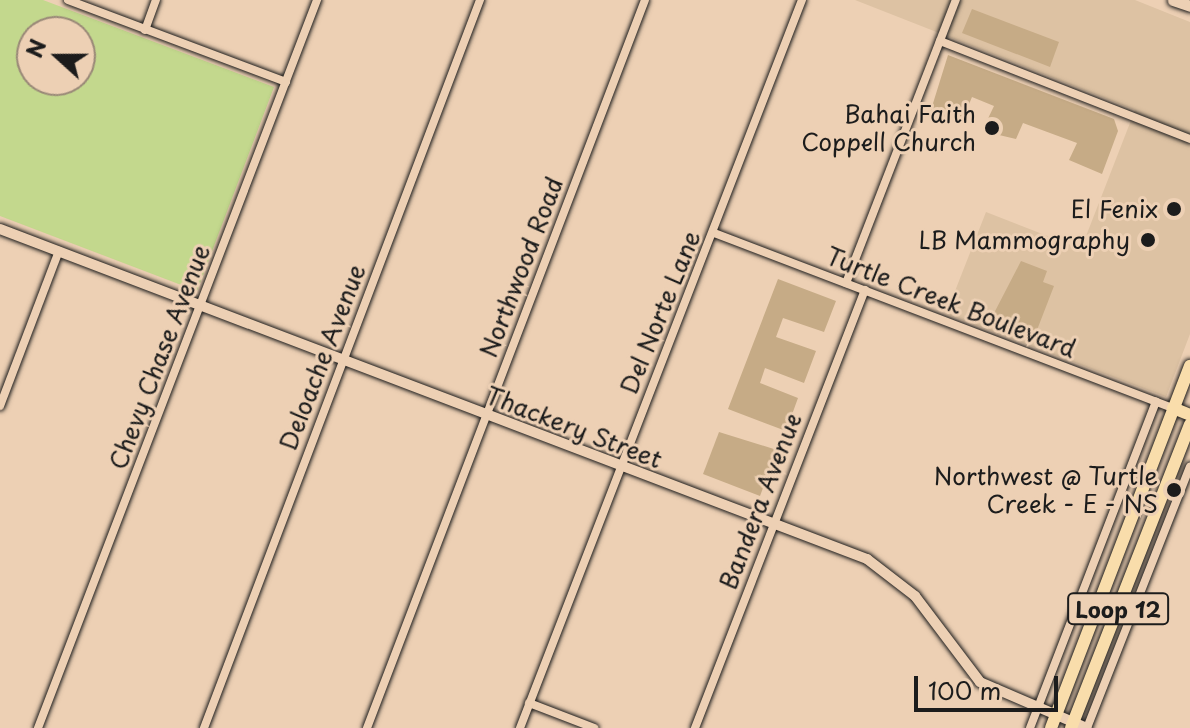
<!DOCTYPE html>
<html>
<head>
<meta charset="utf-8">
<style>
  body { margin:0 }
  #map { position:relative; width:1190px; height:728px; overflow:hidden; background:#edd0b4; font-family:"Playpen Sans",sans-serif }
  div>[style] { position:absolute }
  .built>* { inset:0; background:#ddc2a3 }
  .green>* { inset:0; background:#c3d88d }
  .building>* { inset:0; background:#c6ab86 }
  .roads { filter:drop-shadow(0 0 2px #1c1c1c) drop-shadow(0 0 2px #1c1c1c) }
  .minor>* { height:8px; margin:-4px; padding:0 4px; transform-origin:4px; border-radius:4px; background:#edd0b4 }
  .tertiary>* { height:10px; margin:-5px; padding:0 5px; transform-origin:5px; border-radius:5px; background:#edd0b4 }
  .secondary>* { height:11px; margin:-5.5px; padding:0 5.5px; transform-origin:5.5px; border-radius:5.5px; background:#edd0b4 }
  .primary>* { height:12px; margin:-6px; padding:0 6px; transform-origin:6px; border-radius:6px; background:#f9ddab }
  .dots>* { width:22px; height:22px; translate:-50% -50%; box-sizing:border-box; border:4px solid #edd0b4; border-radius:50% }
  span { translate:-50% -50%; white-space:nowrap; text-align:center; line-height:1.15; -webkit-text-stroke:6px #edd0b4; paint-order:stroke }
  .shield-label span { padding:2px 6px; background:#edd0b4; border:2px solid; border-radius:6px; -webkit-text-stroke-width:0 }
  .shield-label { font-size:22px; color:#1c1c1c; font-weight:700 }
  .poi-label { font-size:24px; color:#1c1c1c }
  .right { translate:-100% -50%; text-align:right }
  .street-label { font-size:24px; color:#1c1c1c }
  .north { position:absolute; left:16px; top:16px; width:80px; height:80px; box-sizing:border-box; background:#edd0b4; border:2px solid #987; border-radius:50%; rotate:291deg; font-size:22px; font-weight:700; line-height:32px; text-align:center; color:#1c1c1c }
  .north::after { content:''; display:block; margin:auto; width:28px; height:36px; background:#1c1c1c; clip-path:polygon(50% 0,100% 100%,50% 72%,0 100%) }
  .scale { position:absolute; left:914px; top:676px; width:144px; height:36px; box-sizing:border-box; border:4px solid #1c1c1c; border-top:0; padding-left:10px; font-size:24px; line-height:28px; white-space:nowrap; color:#1c1c1c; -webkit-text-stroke:6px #edd0b4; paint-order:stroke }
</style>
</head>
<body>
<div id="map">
  <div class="built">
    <i style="clip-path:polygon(855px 0,1135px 0,1190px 22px,1190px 334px,1166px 397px,946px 314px,986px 212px,1081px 249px,1135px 110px)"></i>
  </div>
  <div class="green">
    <i style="clip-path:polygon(evenodd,0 0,43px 0,274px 87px,197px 291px,0 216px,0 0,32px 32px,80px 32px,80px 80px,32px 80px,32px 32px)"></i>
  </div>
  <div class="building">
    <i style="clip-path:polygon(972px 9px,1059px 42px,1050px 67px,962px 33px)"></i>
    <i style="clip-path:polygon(948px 55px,1114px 119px,1118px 131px,1102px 174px,1069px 160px,1077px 143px,1023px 123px,1016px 139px,982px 131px,994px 106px,972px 97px,961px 124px,930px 113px)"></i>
    <i style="clip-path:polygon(1021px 261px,1047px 271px,1043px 282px,1054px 286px,1037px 330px,1030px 331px,992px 317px)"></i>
    <i style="clip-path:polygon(778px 279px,836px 301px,824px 332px,783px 318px,776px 337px,816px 351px,804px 383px,765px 368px,760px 383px,798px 398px,786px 431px,728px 409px)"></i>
    <i style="clip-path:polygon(719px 432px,777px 450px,760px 496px,703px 474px)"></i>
  </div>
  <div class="roads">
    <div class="minor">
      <i style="left:68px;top:0;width:233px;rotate:20.6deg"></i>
      <i style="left:145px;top:30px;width:32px;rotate:-70deg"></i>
      <i style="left:940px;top:41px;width:269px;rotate:21.4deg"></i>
      <i style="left:714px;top:233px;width:491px;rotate:20.9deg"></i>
      <i style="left:846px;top:283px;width:304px;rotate:-68.8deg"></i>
      <i style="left:0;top:406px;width:166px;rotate:-69.2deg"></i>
      <i style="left:529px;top:703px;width:70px;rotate:21deg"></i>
      <i style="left:38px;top:728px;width:780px;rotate:-69.03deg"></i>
      <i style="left:204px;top:728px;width:779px;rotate:-69.24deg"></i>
      <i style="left:367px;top:728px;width:779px;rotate:-69.1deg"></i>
      <i style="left:520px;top:728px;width:781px;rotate:-68.83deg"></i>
      <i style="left:695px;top:728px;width:470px;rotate:-68.8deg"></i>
      <i style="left:1030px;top:728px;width:350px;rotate:-68.9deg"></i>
      <i style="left:1087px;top:728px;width:281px;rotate:-68.5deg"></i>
    </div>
    <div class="tertiary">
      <i style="left:0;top:229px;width:928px;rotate:20.84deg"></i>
      <i style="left:867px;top:559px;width:61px;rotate:37.6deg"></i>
      <i style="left:915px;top:596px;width:108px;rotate:52.9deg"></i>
      <i style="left:980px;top:682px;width:116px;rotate:23.3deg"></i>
    </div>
    <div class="secondary">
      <i style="left:1173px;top:0;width:18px;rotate:19deg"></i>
    </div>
    <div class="primary">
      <i style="left:1173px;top:408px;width:18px;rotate:22deg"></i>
      <i style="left:1051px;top:728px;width:388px;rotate:-69deg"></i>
      <i style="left:1071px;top:728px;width:326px;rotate:-68.6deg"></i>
    </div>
  </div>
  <div class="dots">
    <i style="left:992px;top:128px;background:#1c1c1c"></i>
    <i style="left:1174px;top:209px;background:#1c1c1c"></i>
    <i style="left:1148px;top:240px;background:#1c1c1c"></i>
    <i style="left:1174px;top:490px;background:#1c1c1c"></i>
  </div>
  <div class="shield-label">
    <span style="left:1118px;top:609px">Loop 12</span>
  </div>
  <div class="poi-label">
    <span class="right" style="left:976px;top:128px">Bahai Faith<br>Coppell Church</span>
    <span class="right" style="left:1158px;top:209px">El Fenix</span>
    <span class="right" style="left:1130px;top:240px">LB Mammography</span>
    <span class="right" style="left:1158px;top:490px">Northwest @ Turtle<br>Creek - E - NS</span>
  </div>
  <div class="street-label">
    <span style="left:521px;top:267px;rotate:-69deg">Northwood Road</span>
    <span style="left:951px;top:302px;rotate:21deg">Turtle Creek Boulevard</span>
    <span style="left:660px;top:312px;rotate:-68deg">Del Norte Lane</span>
    <span style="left:159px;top:357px;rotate:-69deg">Chevy Chase Avenue</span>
    <span style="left:322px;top:357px;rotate:-69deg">Deloache Avenue</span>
    <span style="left:574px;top:427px;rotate:21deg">Thackery Street</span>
    <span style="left:760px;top:501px;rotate:-69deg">Bandera Avenue</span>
  </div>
  <div class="north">N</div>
  <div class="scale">100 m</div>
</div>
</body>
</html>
